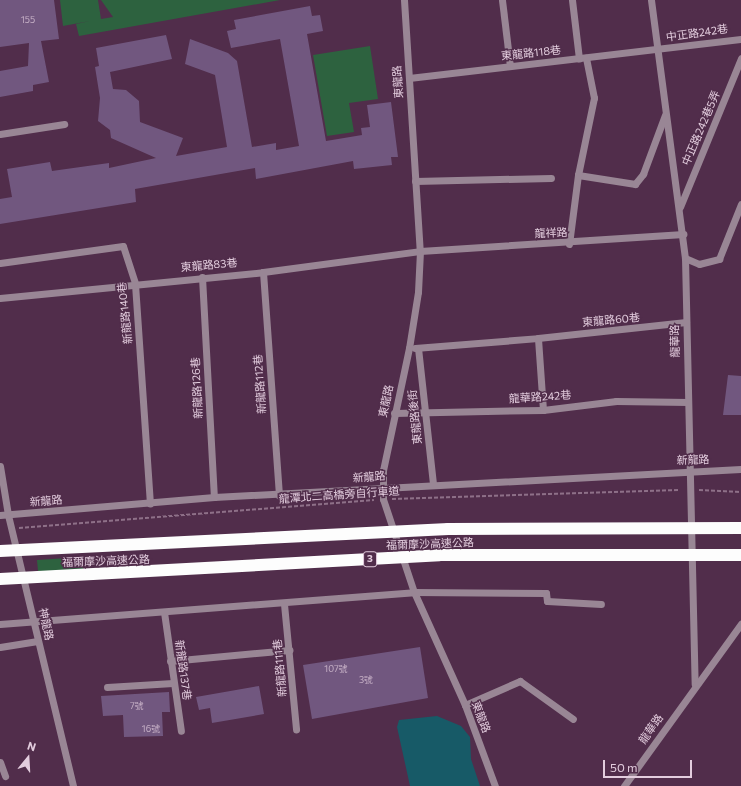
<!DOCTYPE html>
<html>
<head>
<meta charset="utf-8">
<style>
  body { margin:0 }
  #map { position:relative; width:741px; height:786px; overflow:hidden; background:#512d4b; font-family:Commissioner,"Noto Sans TC",sans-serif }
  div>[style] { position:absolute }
  .green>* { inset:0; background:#2d623f }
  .water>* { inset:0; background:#175a67 }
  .building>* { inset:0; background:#71577f }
  .path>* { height:2px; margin-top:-1px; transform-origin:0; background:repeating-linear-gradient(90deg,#8e7088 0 4px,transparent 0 6px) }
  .minor>* { height:7px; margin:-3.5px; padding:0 3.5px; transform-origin:3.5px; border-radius:3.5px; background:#998695 }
  .highway-bridge>* { height:12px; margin:-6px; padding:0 6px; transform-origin:6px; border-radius:6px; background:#fdfdfd }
  span { translate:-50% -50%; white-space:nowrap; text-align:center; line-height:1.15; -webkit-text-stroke:3px #512d4b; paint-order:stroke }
  .number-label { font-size:9px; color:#c6b0c6 }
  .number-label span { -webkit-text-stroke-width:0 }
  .shield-label span { padding:1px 3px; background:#512d4b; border:1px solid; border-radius:3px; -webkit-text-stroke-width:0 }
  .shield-label { font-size:10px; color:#e3cdde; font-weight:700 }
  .street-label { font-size:11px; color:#e3cdde }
  .north { position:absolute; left:8px; top:738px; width:40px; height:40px; -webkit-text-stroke:3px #512d4b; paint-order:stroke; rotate:18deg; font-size:11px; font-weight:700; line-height:16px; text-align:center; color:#e3cdde }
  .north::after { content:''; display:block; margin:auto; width:14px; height:18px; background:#e3cdde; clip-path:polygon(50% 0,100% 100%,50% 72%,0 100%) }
  .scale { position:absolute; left:603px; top:760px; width:89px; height:18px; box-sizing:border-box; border:2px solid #e3cdde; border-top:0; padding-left:5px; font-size:12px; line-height:14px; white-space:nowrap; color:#e3cdde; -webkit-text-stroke:3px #512d4b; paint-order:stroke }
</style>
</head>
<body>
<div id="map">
  <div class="green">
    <i style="clip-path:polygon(60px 0,98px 0,101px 19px,113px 17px,101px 0,280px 0,79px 36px,76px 24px,90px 21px,63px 26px)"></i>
    <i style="clip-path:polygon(370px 46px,378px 99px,349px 103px,354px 132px,327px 136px,313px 55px)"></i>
    <i style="clip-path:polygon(82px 557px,84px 579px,39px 582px,37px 560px)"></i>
  </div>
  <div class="water">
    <i style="clip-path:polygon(437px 716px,461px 726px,470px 737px,471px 759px,480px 786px,410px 786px,397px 727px,399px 720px)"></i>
  </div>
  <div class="building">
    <i style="clip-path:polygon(0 0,54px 0,59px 39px,41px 41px,49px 82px,33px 85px,33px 91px,0 97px,0 71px,28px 66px,29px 43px,0 47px)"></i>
    <i style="clip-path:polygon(310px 6px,312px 16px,320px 15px,323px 31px,307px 34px,326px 141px,362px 135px,361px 128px,370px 127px,367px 105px,391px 102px,398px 157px,391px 157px,392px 165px,354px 169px,353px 161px,256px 179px,255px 168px,135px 189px,136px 202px,0 224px,0 199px,12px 197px,7px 169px,50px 162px,52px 171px,109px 163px,109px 168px,156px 158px,111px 138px,110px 130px,98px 121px,100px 98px,95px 67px,99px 66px,96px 48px,166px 35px,172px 59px,110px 72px,113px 89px,126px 90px,139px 101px,140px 122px,183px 138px,176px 156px,227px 147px,215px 75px,185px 64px,190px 39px,228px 53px,237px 61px,252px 147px,276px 143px,276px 150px,299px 146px,280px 39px,231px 48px,227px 31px,236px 29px,234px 20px)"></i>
    <i style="clip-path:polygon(728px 375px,741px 376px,741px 415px,723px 415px)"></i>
    <i style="clip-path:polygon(420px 647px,428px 698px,312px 719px,303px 665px)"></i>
    <i style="clip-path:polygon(259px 686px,264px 714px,212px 723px,210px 708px,199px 710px,196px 697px)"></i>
    <i style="clip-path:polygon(169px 692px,170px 712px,162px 712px,163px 736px,124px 737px,123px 715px,103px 716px,101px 696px)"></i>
  </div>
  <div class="path">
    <i style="left:699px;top:490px;width:42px;rotate:2.7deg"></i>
    <i style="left:392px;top:499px;width:287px;rotate:-1.8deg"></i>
    <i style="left:19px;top:528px;width:356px;rotate:-4.5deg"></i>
  </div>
  <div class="minor">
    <i style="left:404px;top:0;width:252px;rotate:86.4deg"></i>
    <i style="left:420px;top:251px;width:41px;rotate:92.8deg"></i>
    <i style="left:418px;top:292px;width:57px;rotate:99.1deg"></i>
    <i style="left:409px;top:348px;width:125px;rotate:102deg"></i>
    <i style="left:383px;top:470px;width:29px;rotate:90deg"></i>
    <i style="left:383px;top:499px;width:98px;rotate:71.6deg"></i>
    <i style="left:414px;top:592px;width:124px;rotate:65.7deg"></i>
    <i style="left:465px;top:705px;width:86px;rotate:69.7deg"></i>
    <i style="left:502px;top:0;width:66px;rotate:83.1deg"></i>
    <i style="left:572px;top:0;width:59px;rotate:83.2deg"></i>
    <i style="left:651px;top:0;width:260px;rotate:82.5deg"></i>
    <i style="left:685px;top:258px;width:426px;rotate:88.7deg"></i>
    <i style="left:409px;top:78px;width:334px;rotate:-6.7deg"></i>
    <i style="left:0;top:134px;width:65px;rotate:-8.9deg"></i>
    <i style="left:578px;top:175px;width:58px;rotate:9deg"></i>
    <i style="left:635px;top:184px;width:13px;rotate:-51deg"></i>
    <i style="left:643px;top:174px;width:63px;rotate:-69.6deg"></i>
    <i style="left:415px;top:181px;width:136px;rotate:-1.3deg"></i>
    <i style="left:680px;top:207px;width:161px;rotate:-67.7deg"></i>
    <i style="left:569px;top:244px;width:70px;rotate:-82.6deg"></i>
    <i style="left:578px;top:175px;width:79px;rotate:-78.3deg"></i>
    <i style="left:594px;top:98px;width:41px;rotate:-101.3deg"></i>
    <i style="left:685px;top:258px;width:15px;rotate:23deg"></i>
    <i style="left:699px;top:264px;width:21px;rotate:-14deg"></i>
    <i style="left:719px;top:259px;width:59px;rotate:-68.2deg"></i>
    <i style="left:0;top:263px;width:124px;rotate:-7.9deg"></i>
    <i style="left:123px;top:246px;width:40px;rotate:72deg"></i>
    <i style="left:135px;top:284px;width:220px;rotate:86.1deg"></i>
    <i style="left:263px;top:272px;width:224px;rotate:85.9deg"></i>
    <i style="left:202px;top:277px;width:220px;rotate:86.9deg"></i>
    <i style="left:0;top:298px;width:264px;rotate:-5.6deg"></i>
    <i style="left:263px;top:272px;width:158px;rotate:-7.6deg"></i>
    <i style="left:420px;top:251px;width:264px;rotate:-3.7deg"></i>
    <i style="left:415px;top:348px;width:123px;rotate:-4.6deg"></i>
    <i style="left:418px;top:348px;width:137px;rotate:83.7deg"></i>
    <i style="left:543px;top:410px;width:72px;rotate:-94deg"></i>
    <i style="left:538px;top:338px;width:149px;rotate:-6.2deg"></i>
    <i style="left:394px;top:413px;width:149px;rotate:-1.2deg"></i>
    <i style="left:543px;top:410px;width:74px;rotate:-7deg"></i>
    <i style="left:616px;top:401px;width:72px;rotate:0.8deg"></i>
    <i style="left:0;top:466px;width:50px;rotate:80.7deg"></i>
    <i style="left:8px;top:515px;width:279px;rotate:76.5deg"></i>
    <i style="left:0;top:515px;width:215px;rotate:-4.8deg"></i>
    <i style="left:214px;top:497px;width:528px;rotate:-3.04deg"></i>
    <i style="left:284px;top:604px;width:126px;rotate:84.5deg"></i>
    <i style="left:164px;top:612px;width:120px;rotate:81.9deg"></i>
    <i style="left:0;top:624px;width:415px;rotate:-4.4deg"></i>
    <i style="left:414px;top:592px;width:132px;rotate:0.4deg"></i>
    <i style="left:546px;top:593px;width:8px;rotate:83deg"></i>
    <i style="left:547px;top:601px;width:54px;rotate:3.2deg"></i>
    <i style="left:0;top:647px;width:38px;rotate:-9deg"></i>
    <i style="left:170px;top:661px;width:120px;rotate:-5.3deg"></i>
    <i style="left:107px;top:687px;width:66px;rotate:-3.5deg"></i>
    <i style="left:465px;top:705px;width:60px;rotate:-23.6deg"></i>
    <i style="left:520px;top:681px;width:65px;rotate:35.6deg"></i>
    <i style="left:0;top:762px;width:15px;rotate:70deg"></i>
    <i style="left:624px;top:786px;width:200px;rotate:-54.2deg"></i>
  </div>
  <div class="highway-bridge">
    <i style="left:0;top:551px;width:449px;rotate:-2.8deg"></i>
    <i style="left:448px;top:529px;width:293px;rotate:-0.2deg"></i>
    <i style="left:0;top:579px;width:440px;rotate:-3.1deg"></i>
    <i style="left:439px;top:555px;width:302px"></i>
  </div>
  <div class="number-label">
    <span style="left:28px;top:20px">155</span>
    <span style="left:336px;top:669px">107號</span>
    <span style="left:366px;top:680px">3號</span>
    <span style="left:137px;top:706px">7號</span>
    <span style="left:151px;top:729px">16號</span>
  </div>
  <div class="shield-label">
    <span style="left:370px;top:559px">3</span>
  </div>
  <div class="street-label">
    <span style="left:697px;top:33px;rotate:-8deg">中正路242巷</span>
    <span style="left:531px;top:53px;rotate:-6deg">東龍路118巷</span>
    <span style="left:398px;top:82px;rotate:-94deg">東龍路</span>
    <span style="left:701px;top:128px;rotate:-67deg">中正路242巷5弄</span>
    <span style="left:551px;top:233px;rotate:-3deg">龍祥路</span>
    <span style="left:209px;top:265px;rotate:-5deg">東龍路83巷</span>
    <span style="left:125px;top:313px;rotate:-96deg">新龍路140巷</span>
    <span style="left:611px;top:320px;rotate:-5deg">東龍路60巷</span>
    <span style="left:675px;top:341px;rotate:-91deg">龍華路</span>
    <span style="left:260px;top:384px;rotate:-94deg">新龍路112巷</span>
    <span style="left:197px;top:388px;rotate:-93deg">新龍路126巷</span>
    <span style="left:540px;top:397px;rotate:-4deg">龍華路242巷</span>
    <span style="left:386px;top:401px;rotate:-78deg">東龍路</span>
    <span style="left:415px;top:417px;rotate:-96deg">東龍路後街</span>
    <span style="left:693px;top:460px;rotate:-2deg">新龍路</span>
    <span style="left:369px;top:477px;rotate:-5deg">新龍路</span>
    <span style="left:339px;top:495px;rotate:-4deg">龍潭北二高橋旁自行車道</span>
    <span style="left:46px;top:501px;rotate:-5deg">新龍路</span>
    <span style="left:430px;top:544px;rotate:-2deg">福爾摩沙高速公路</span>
    <span style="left:106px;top:561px;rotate:-2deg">福爾摩沙高速公路</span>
    <span style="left:46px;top:624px;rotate:78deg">神龍路</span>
    <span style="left:280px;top:668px;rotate:-95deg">新龍路111巷</span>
    <span style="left:183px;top:670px;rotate:82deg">新龍路137巷</span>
    <span style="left:481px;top:717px;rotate:69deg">東龍路</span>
    <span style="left:651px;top:729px;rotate:-55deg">龍華路</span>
  </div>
  <div class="north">N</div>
  <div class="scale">50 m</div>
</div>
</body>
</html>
